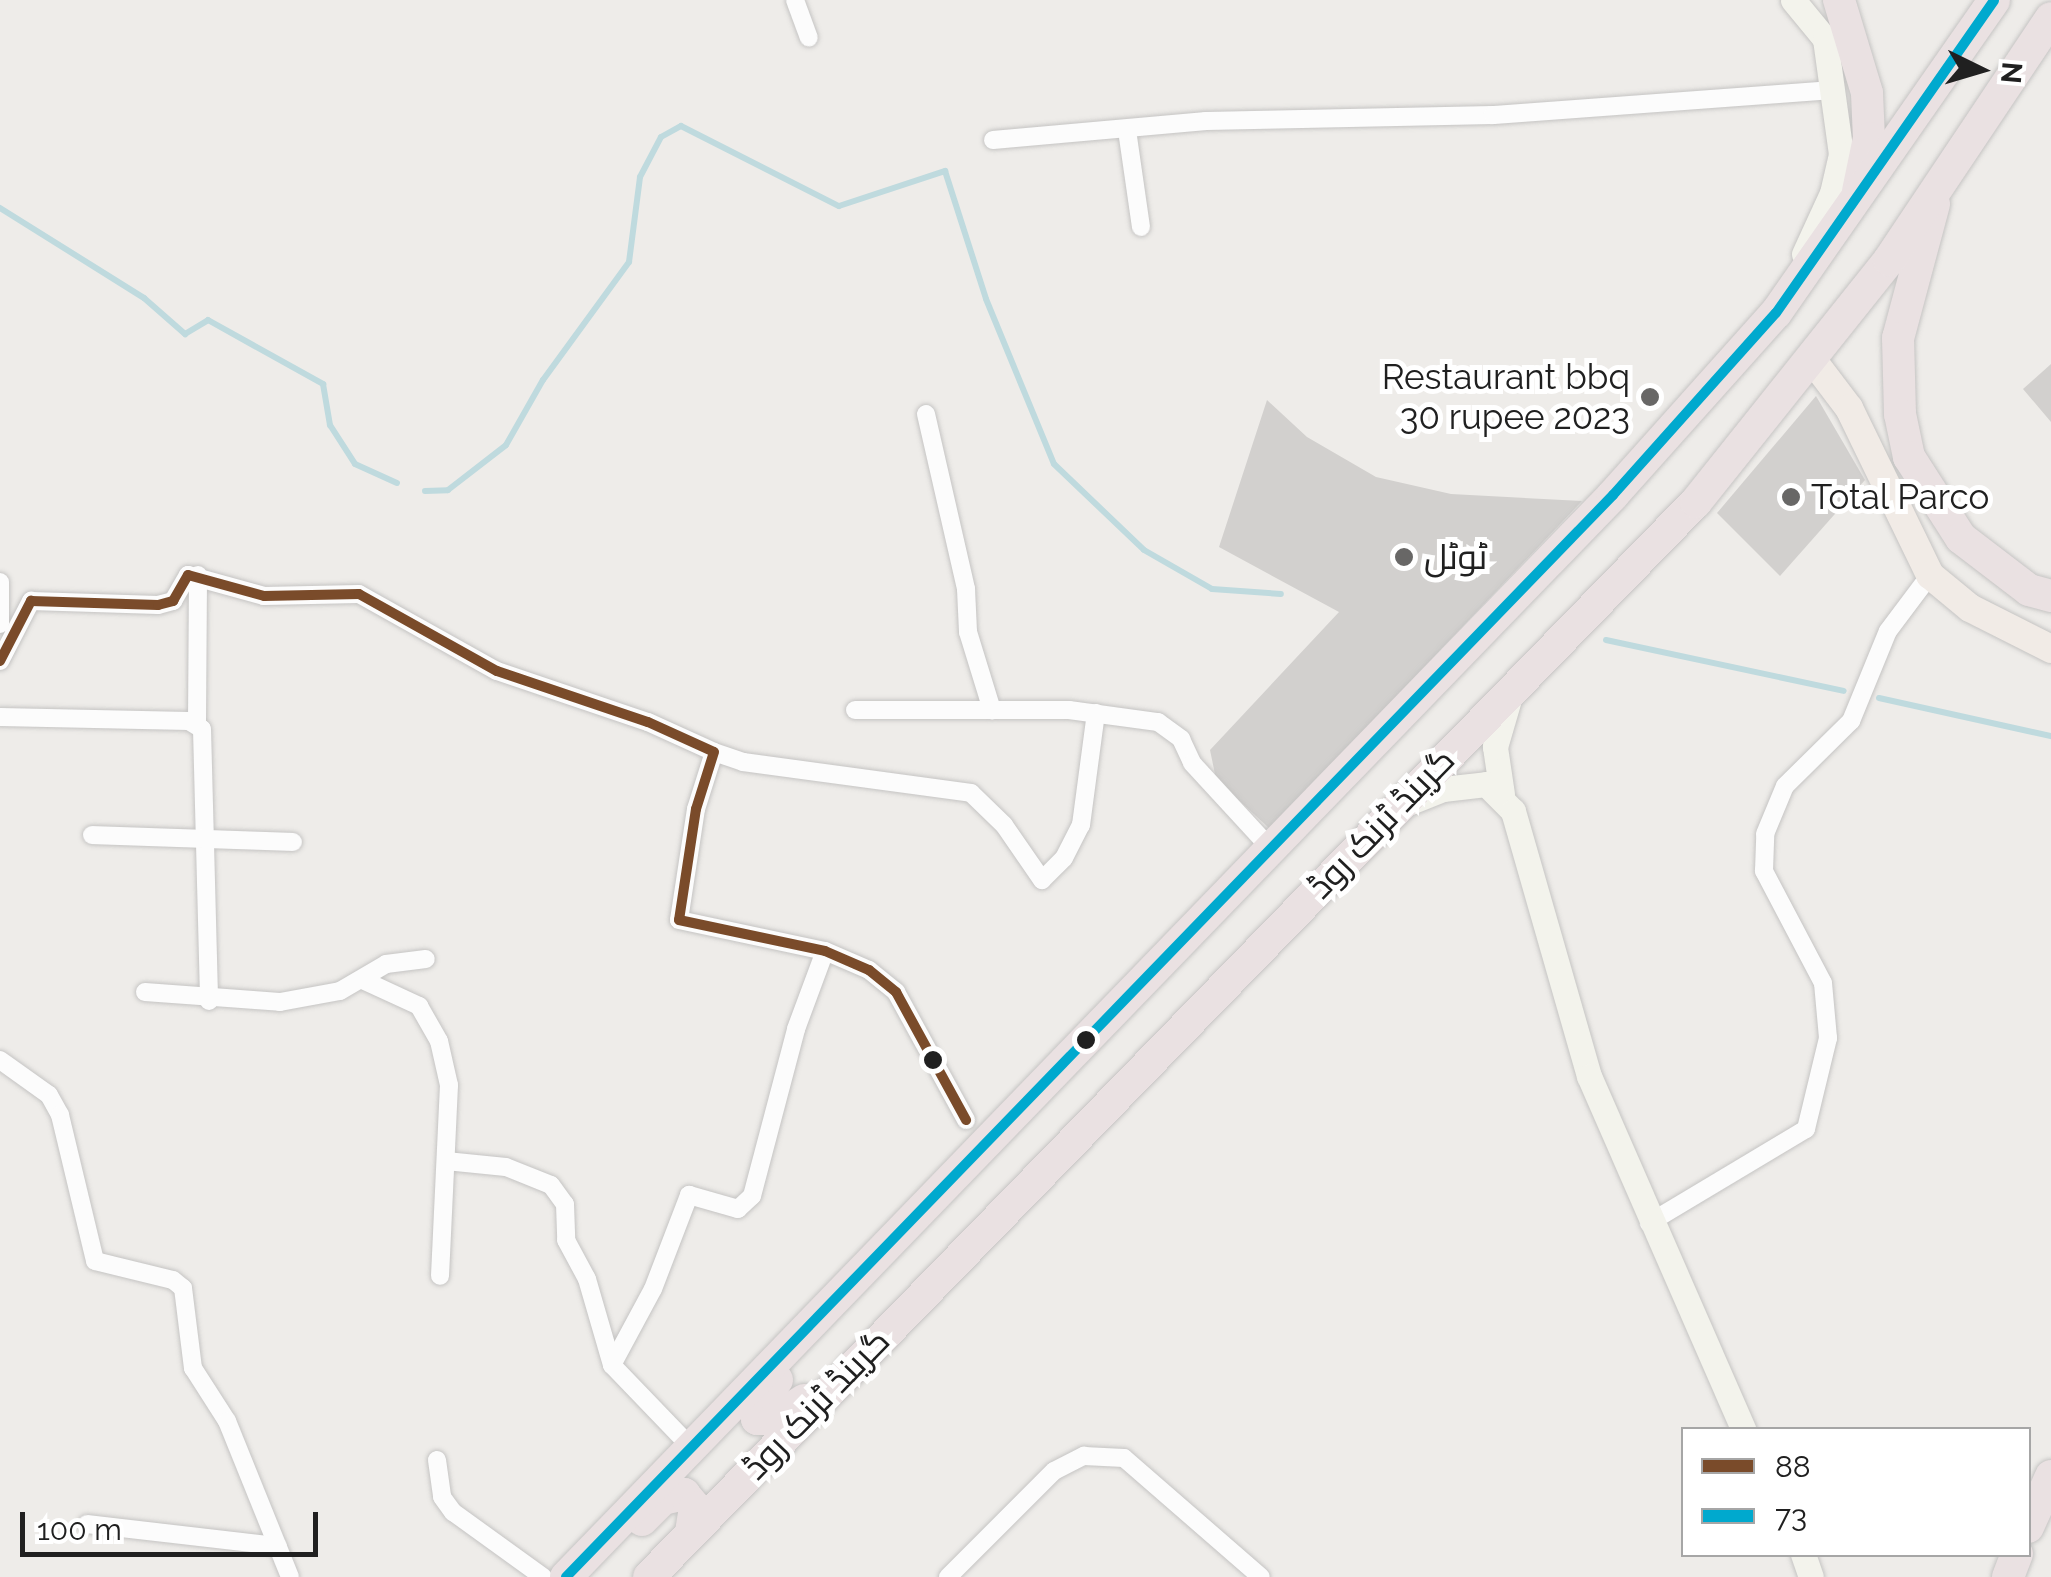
<!DOCTYPE html>
<html>
<head>
<meta charset="utf-8">
<style>
  body { margin:0 }
  #map { position:relative; width:2051px; height:1577px; overflow:hidden; background:#eeece9; font-family:Raleway,Cairo,sans-serif }
  div>[style] { position:absolute }
  .stream>* { height:6px; margin:-3px; padding:0 3px; transform-origin:3px; border-radius:3px; background:#bfdade }
  .building>* { inset:0; background:#d2d0ce }
  .roads { filter:drop-shadow(0 0 2px #c5c4c3) drop-shadow(0 0 2px #c5c4c3) }
  .street>* { height:18px; margin:-9px; padding:0 9px; transform-origin:9px; border-radius:9px; background:#fcfcfc }
  .secondary>* { height:25px; margin:-12.5px; padding:0 12.5px; transform-origin:12.5px; border-radius:12.5px; background:#f3f3ec }
  .primary>* { height:28px; margin:-14px; padding:0 14px; transform-origin:14px; border-radius:14px; background:#f1ebe6 }
  .highway>* { height:32px; margin:-16px; padding:0 16px; transform-origin:16px; border-radius:16px; background:#eae1e2 }
  .bus-1>* { height:10px; margin:-5px; padding:0 5px; transform-origin:5px; border-radius:5px; background:#7a4b2a }
  .bus-2>* { height:10px; margin:-5px; padding:0 5px; transform-origin:5px; border-radius:5px; background:#00a9ce }
  .dots>* { width:28px; height:28px; translate:-50% -50%; box-sizing:border-box; border:5px solid #fff; border-radius:50% }
  span { translate:-50% -50%; white-space:nowrap; text-align:center; line-height:1.15; -webkit-text-stroke:10px #fff; paint-order:stroke }
  .poi-label { font-size:35px; color:#202020 }
  .right { translate:-100% -50%; text-align:right }
  .left { translate:0 -50%; text-align:left }
  .street-label { font-size:35px; color:#202020 }
  .legend { position:absolute; left:1681px; top:1427px; width:350px; height:130px; box-sizing:border-box; background:#fff; border:2px solid #a6a6a6; margin:0; padding:12px 18px; list-style:none; font-size:30px; color:#202020 }
  .legend li { display:flex; align-items:center; gap:20px; height:50px }
  .legend b { width:50px; border:2px solid #a6a6a6 }
  .north { position:absolute; left:1931px; top:20px; width:100px; height:100px; -webkit-text-stroke:8px #fff; paint-order:stroke; rotate:95deg; font-size:28px; font-weight:700; line-height:40px; text-align:center; color:#202020 }
  .north::after { content:''; display:block; margin:auto; width:35px; height:45px; background:#202020; clip-path:polygon(50% 0,100% 100%,50% 72%,0 100%) }
  .scale { position:absolute; left:20px; top:1512px; width:298px; height:45px; box-sizing:border-box; border:5px solid #202020; border-top:0; padding-left:12px; font-size:30px; line-height:35px; white-space:nowrap; color:#202020; -webkit-text-stroke:8px #fff; paint-order:stroke }
</style>
</head>
<body>
<div id="map">
  <div class="stream">
    <i style="left:0;top:208px;width:170px;rotate:32deg"></i>
    <i style="left:144px;top:298px;width:55px;rotate:41.3deg"></i>
    <i style="left:185px;top:334px;width:27px;rotate:-31deg"></i>
    <i style="left:208px;top:320px;width:132px;rotate:29.1deg"></i>
    <i style="left:323px;top:384px;width:42px;rotate:80.3deg"></i>
    <i style="left:330px;top:425px;width:46px;rotate:57.3deg"></i>
    <i style="left:355px;top:464px;width:46px;rotate:24.3deg"></i>
    <i style="left:425px;top:491px;width:23px;rotate:-2deg"></i>
    <i style="left:448px;top:490px;width:73px;rotate:-37.8deg"></i>
    <i style="left:506px;top:445px;width:75px;rotate:-60.4deg"></i>
    <i style="left:543px;top:380px;width:146px;rotate:-53.9deg"></i>
    <i style="left:629px;top:262px;width:86px;rotate:-82.6deg"></i>
    <i style="left:640px;top:177px;width:45px;rotate:-62.3deg"></i>
    <i style="left:661px;top:137px;width:23px;rotate:-29deg"></i>
    <i style="left:681px;top:126px;width:177px;rotate:26.9deg"></i>
    <i style="left:839px;top:206px;width:112px;rotate:-18.3deg"></i>
    <i style="left:945px;top:171px;width:134px;rotate:72.2deg"></i>
    <i style="left:986px;top:299px;width:178px;rotate:67.6deg"></i>
    <i style="left:1054px;top:464px;width:124px;rotate:43.7deg"></i>
    <i style="left:1144px;top:550px;width:78px;rotate:29.8deg"></i>
    <i style="left:1212px;top:589px;width:69px;rotate:4.1deg"></i>
    <i style="left:1606px;top:640px;width:243px;rotate:12.1deg"></i>
    <i style="left:1879px;top:698px;width:176px;rotate:12.5deg"></i>
  </div>
  <div class="building">
    <i style="clip-path:polygon(2051px 364px,2051px 422px,2023px 389px)"></i>
    <i style="clip-path:polygon(1816px 396px,1865px 480px,1780px 576px,1717px 513px)"></i>
    <i style="clip-path:polygon(1267px 400px,1307px 437px,1376px 477px,1451px 494px,1582px 501px,1270px 829px,1216px 779px,1210px 750px,1339px 612px,1219px 547px)"></i>
  </div>
  <div class="roads">
    <div class="street">
      <i style="left:795px;top:0;width:40px;rotate:69.8deg"></i>
      <i style="left:1127px;top:130px;width:98px;rotate:81.8deg"></i>
      <i style="left:993px;top:140px;width:214px;rotate:-5.1deg"></i>
      <i style="left:1206px;top:121px;width:287px;rotate:-1.2deg"></i>
      <i style="left:1493px;top:115px;width:342px;rotate:-4.2deg"></i>
      <i style="left:926px;top:414px;width:180px;rotate:77.1deg"></i>
      <i style="left:966px;top:589px;width:43px;rotate:87.3deg"></i>
      <i style="left:968px;top:632px;width:82px;rotate:72.9deg"></i>
      <i style="left:0;top:582px;width:42px;rotate:90deg"></i>
      <i style="left:0;top:661px;width:68px;rotate:-62.7deg"></i>
      <i style="left:31px;top:601px;width:127px;rotate:1.8deg"></i>
      <i style="left:158px;top:605px;width:16px;rotate:-15deg"></i>
      <i style="left:173px;top:601px;width:30px;rotate:-60deg"></i>
      <i style="left:188px;top:575px;width:79px;rotate:15.4deg"></i>
      <i style="left:264px;top:596px;width:95px;rotate:-1.2deg"></i>
      <i style="left:359px;top:594px;width:158px;rotate:29.2deg"></i>
      <i style="left:497px;top:671px;width:159px;rotate:18.7deg"></i>
      <i style="left:648px;top:722px;width:72px;rotate:24.4deg"></i>
      <i style="left:714px;top:752px;width:60px;rotate:107.5deg"></i>
      <i style="left:696px;top:809px;width:112px;rotate:98.7deg"></i>
      <i style="left:679px;top:920px;width:149px;rotate:12deg"></i>
      <i style="left:825px;top:951px;width:48px;rotate:23.4deg"></i>
      <i style="left:869px;top:970px;width:35px;rotate:39deg"></i>
      <i style="left:896px;top:992px;width:146px;rotate:61.3deg"></i>
      <i style="left:855px;top:710px;width:214px"></i>
      <i style="left:1069px;top:710px;width:90px;rotate:7.7deg"></i>
      <i style="left:1158px;top:722px;width:29px;rotate:36deg"></i>
      <i style="left:1181px;top:739px;width:26px;rotate:65deg"></i>
      <i style="left:1192px;top:763px;width:117px;rotate:47.4deg"></i>
      <i style="left:0;top:717px;width:189px;rotate:1.2deg"></i>
      <i style="left:189px;top:721px;width:15px;rotate:32deg"></i>
      <i style="left:202px;top:729px;width:272px;rotate:88.5deg"></i>
      <i style="left:197px;top:722px;width:147px;rotate:-89.6deg"></i>
      <i style="left:714px;top:752px;width:31px;rotate:19deg"></i>
      <i style="left:743px;top:762px;width:230px;rotate:7.7deg"></i>
      <i style="left:971px;top:793px;width:46px;rotate:44.1deg"></i>
      <i style="left:1004px;top:825px;width:67px;rotate:55.4deg"></i>
      <i style="left:1042px;top:880px;width:31px;rotate:-45deg"></i>
      <i style="left:1064px;top:858px;width:37px;rotate:-63deg"></i>
      <i style="left:1081px;top:825px;width:113px;rotate:-82.4deg"></i>
      <i style="left:92px;top:835px;width:201px;rotate:2deg"></i>
      <i style="left:365px;top:981px;width:60px;rotate:24.8deg"></i>
      <i style="left:419px;top:1006px;width:40px;rotate:60.3deg"></i>
      <i style="left:439px;top:1041px;width:45px;rotate:77.2deg"></i>
      <i style="left:449px;top:1085px;width:191px;rotate:92.7deg"></i>
      <i style="left:145px;top:992px;width:135px;rotate:4.2deg"></i>
      <i style="left:280px;top:1002px;width:61px;rotate:-10.4deg"></i>
      <i style="left:340px;top:991px;width:53px;rotate:-30.4deg"></i>
      <i style="left:386px;top:964px;width:40px;rotate:-7.1deg"></i>
      <i style="left:0;top:1060px;width:60px;rotate:35.5deg"></i>
      <i style="left:49px;top:1095px;width:23px;rotate:61deg"></i>
      <i style="left:60px;top:1115px;width:150px;rotate:76.5deg"></i>
      <i style="left:95px;top:1261px;width:80px;rotate:13.7deg"></i>
      <i style="left:173px;top:1280px;width:13px;rotate:39deg"></i>
      <i style="left:183px;top:1288px;width:81px;rotate:82.9deg"></i>
      <i style="left:193px;top:1368px;width:63px;rotate:57.3deg"></i>
      <i style="left:227px;top:1421px;width:168px;rotate:68deg"></i>
      <i style="left:446px;top:1161px;width:60px;rotate:5.7deg"></i>
      <i style="left:506px;top:1167px;width:48px;rotate:21.8deg"></i>
      <i style="left:551px;top:1185px;width:24px;rotate:54deg"></i>
      <i style="left:565px;top:1204px;width:36px;rotate:88deg"></i>
      <i style="left:566px;top:1240px;width:44px;rotate:61.7deg"></i>
      <i style="left:587px;top:1279px;width:90px;rotate:73.8deg"></i>
      <i style="left:612px;top:1365px;width:114px;rotate:46.1deg"></i>
      <i style="left:1649px;top:1223px;width:183px;rotate:-30.9deg"></i>
      <i style="left:1806px;top:1129px;width:94px;rotate:-76.4deg"></i>
      <i style="left:1828px;top:1038px;width:55px;rotate:-95.2deg"></i>
      <i style="left:1823px;top:983px;width:127px;rotate:-117.8deg"></i>
      <i style="left:1764px;top:871px;width:37px;rotate:-88deg"></i>
      <i style="left:1765px;top:834px;width:52px;rotate:-67.4deg"></i>
      <i style="left:1785px;top:786px;width:93px;rotate:-44.6deg"></i>
      <i style="left:1851px;top:721px;width:97px;rotate:-67.7deg"></i>
      <i style="left:1888px;top:631px;width:70px;rotate:-53.1deg"></i>
      <i style="left:612px;top:1365px;width:86px;rotate:-61.7deg"></i>
      <i style="left:653px;top:1289px;width:101px;rotate:-69deg"></i>
      <i style="left:689px;top:1195px;width:51px;rotate:15.9deg"></i>
      <i style="left:738px;top:1209px;width:19px;rotate:-43deg"></i>
      <i style="left:752px;top:1196px;width:173px;rotate:-75.2deg"></i>
      <i style="left:796px;top:1029px;width:83px;rotate:-69.6deg"></i>
      <i style="left:437px;top:1460px;width:37px;rotate:82deg"></i>
      <i style="left:442px;top:1497px;width:19px;rotate:54deg"></i>
      <i style="left:453px;top:1512px;width:111px;rotate:35.8deg"></i>
      <i style="left:87px;top:1524px;width:192px;rotate:6.6deg"></i>
      <i style="left:948px;top:1577px;width:150px;rotate:-45deg"></i>
      <i style="left:1054px;top:1471px;width:34px;rotate:-27deg"></i>
      <i style="left:1084px;top:1456px;width:40px;rotate:2.9deg"></i>
      <i style="left:1124px;top:1458px;width:181px;rotate:41deg"></i>
    </div>
    <div class="secondary">
      <i style="left:1793px;top:0;width:50px;rotate:50.6deg"></i>
      <i style="left:1825px;top:39px;width:116px;rotate:82.1deg"></i>
      <i style="left:1841px;top:154px;width:40px;rotate:103deg"></i>
      <i style="left:1832px;top:193px;width:67px;rotate:114.7deg"></i>
      <i style="left:1502px;top:794px;width:48px;rotate:-98.5deg"></i>
      <i style="left:1495px;top:747px;width:50px;rotate:-73.7deg"></i>
      <i style="left:1405px;top:804px;width:41px;rotate:-21.5deg"></i>
      <i style="left:1443px;top:789px;width:43px;rotate:-6.6deg"></i>
      <i style="left:1486px;top:784px;width:38px;rotate:45deg"></i>
      <i style="left:1513px;top:811px;width:276px;rotate:74deg"></i>
      <i style="left:1589px;top:1076px;width:386px;rotate:66.4deg"></i>
      <i style="left:1803px;top:1554px;width:24px;rotate:71deg"></i>
    </div>
    <div class="primary">
      <i style="left:1811px;top:358px;width:63px;rotate:52.8deg"></i>
      <i style="left:1849px;top:408px;width:186px;rotate:64.1deg"></i>
      <i style="left:1930px;top:575px;width:52px;rotate:39.5deg"></i>
      <i style="left:1970px;top:608px;width:91px;rotate:26.8deg"></i>
    </div>
    <div class="highway">
      <i style="left:1839px;top:0;width:97px;rotate:73.2deg"></i>
      <i style="left:1867px;top:93px;width:45px;rotate:87.5deg"></i>
      <i style="left:1869px;top:138px;width:54px;rotate:101.7deg"></i>
      <i style="left:1934px;top:204px;width:139px;rotate:105deg"></i>
      <i style="left:1898px;top:338px;width:76px;rotate:88.5deg"></i>
      <i style="left:1900px;top:414px;width:44px;rotate:78.2deg"></i>
      <i style="left:1909px;top:457px;width:96px;rotate:57.3deg"></i>
      <i style="left:1961px;top:538px;width:86px;rotate:37.4deg"></i>
      <i style="left:2029px;top:590px;width:23px;rotate:15deg"></i>
      <i style="left:777px;top:1380px;width:32px;rotate:129deg"></i>
      <i style="left:757px;top:1405px;width:14px;rotate:90deg"></i>
      <i style="left:757px;top:1419px;width:17px"></i>
      <i style="left:774px;top:1419px;width:36px;rotate:-32deg"></i>
      <i style="left:642px;top:1520px;width:30px;rotate:-45deg"></i>
      <i style="left:663px;top:1499px;width:22px;rotate:-13deg"></i>
      <i style="left:684px;top:1494px;width:17px;rotate:50deg"></i>
      <i style="left:695px;top:1507px;width:26px;rotate:99deg"></i>
      <i style="left:2028px;top:1527px;width:56px;rotate:-65.7deg"></i>
      <i style="left:566px;top:1577px;width:1506px;rotate:-45.94deg"></i>
      <i style="left:1613px;top:495px;width:244px;rotate:-48.2deg"></i>
      <i style="left:1776px;top:313px;width:381px;rotate:-55.1deg"></i>
      <i style="left:649px;top:1577px;width:1501px;rotate:-45.76deg"></i>
      <i style="left:1696px;top:502px;width:310px;rotate:-51.4deg"></i>
      <i style="left:1889px;top:260px;width:291px;rotate:-56.2deg"></i>
      <i style="left:2008px;top:1577px;width:25px;rotate:-69deg"></i>
    </div>
  </div>
  <div class="bus-1">
    <i style="left:0;top:661px;width:68px;rotate:-62.7deg"></i>
    <i style="left:31px;top:601px;width:127px;rotate:1.8deg"></i>
    <i style="left:158px;top:605px;width:16px;rotate:-15deg"></i>
    <i style="left:173px;top:601px;width:30px;rotate:-60deg"></i>
    <i style="left:188px;top:575px;width:79px;rotate:15.4deg"></i>
    <i style="left:264px;top:596px;width:95px;rotate:-1.2deg"></i>
    <i style="left:359px;top:594px;width:158px;rotate:29.2deg"></i>
    <i style="left:497px;top:671px;width:159px;rotate:18.7deg"></i>
    <i style="left:648px;top:722px;width:72px;rotate:24.4deg"></i>
    <i style="left:714px;top:752px;width:60px;rotate:107.5deg"></i>
    <i style="left:696px;top:809px;width:112px;rotate:98.7deg"></i>
    <i style="left:679px;top:920px;width:149px;rotate:12deg"></i>
    <i style="left:825px;top:951px;width:48px;rotate:23.4deg"></i>
    <i style="left:869px;top:970px;width:35px;rotate:39deg"></i>
    <i style="left:896px;top:992px;width:146px;rotate:61.3deg"></i>
  </div>
  <div class="bus-2">
    <i style="left:566px;top:1577px;width:1506px;rotate:-45.94deg"></i>
    <i style="left:1613px;top:495px;width:244px;rotate:-48.2deg"></i>
    <i style="left:1776px;top:313px;width:381px;rotate:-55.1deg"></i>
  </div>
  <div class="dots">
    <i style="left:1650px;top:397px;background:#686766"></i>
    <i style="left:1791px;top:497px;background:#686766"></i>
    <i style="left:1404px;top:557px;background:#686766"></i>
    <i style="left:1086px;top:1040px;background:#202020"></i>
    <i style="left:933px;top:1060px;background:#202020"></i>
  </div>
  <div class="poi-label">
    <span class="right" style="left:1630px;top:397px">Restaurant bbq<br>30 rupee 2023</span>
    <span class="left" style="left:1811px;top:497px">Total Parco</span>
    <span class="left" style="left:1424px;top:557px">ٹوٹل</span>
  </div>
  <div class="street-label">
    <span style="left:1381px;top:823px;rotate:-46deg">گرینڈ ٹرنک روڈ</span>
    <span style="left:816px;top:1404px;rotate:-46deg">گرینڈ ٹرنک روڈ</span>
  </div>
  <ul class="legend">
  <li><b style="height:12px;background:#7a4b2a"></b>88</li>
  <li><b style="height:12px;background:#00a9ce"></b>73</li>
  </ul>
  <div class="north">N</div>
  <div class="scale">100 m</div>
</div>
</body>
</html>
